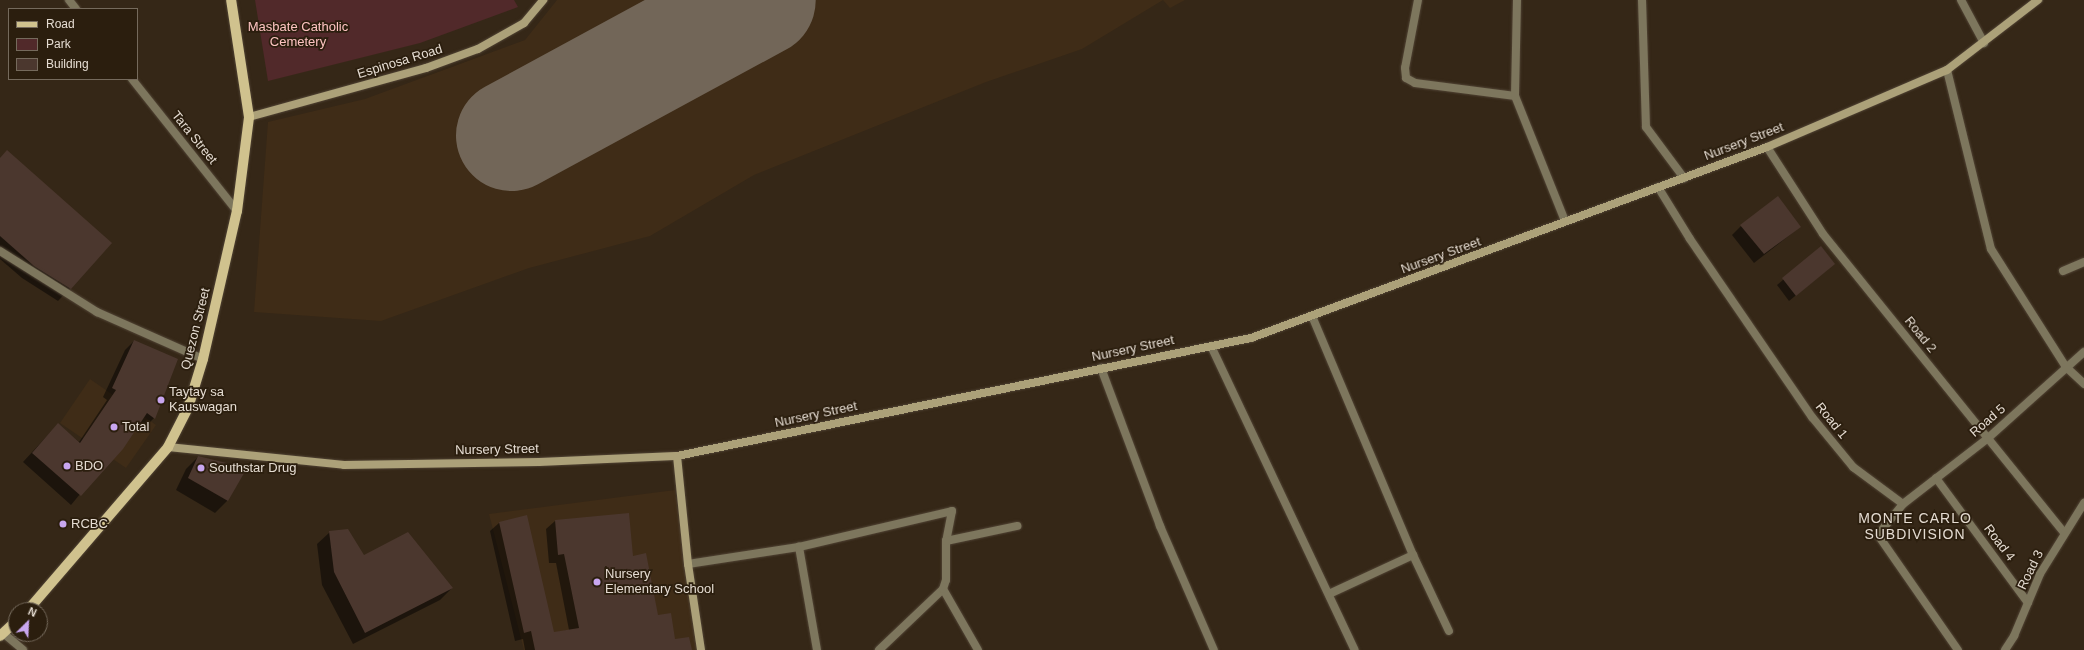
<!DOCTYPE html>
<html>
<head>
<meta charset="utf-8">
<style>
  body { margin:0 }
  #map { position:relative; width:2084px; height:650px; overflow:hidden; background:#352717; font-family:Arial,sans-serif }
  div>[style] { position:absolute }
  .built>* { inset:0; background:#3f2c17 }
  .green>* { inset:0; background:#51292a }
  .shadow>* { inset:0; background:#0007 }
  .taxiway>* { height:44px; margin:-22px; padding:0 22px; transform-origin:22px; border-radius:22px; background:#726658 }
  .runway>* { height:111px; margin:-55.5px; padding:0 55.5px; transform-origin:55.5px; border-radius:55.5px; background:#726658 }
  .building>* { inset:0; background:#4b372e }
  .roads { filter:drop-shadow(0 0 1px #514435) drop-shadow(0 0 1px #514435) }
  .lane>* { height:8px; margin:-4px; padding:0 4px; transform-origin:4px; border-radius:4px; background:#7d765d }
  .street>* { height:8px; margin:-4px; padding:0 4px; transform-origin:4px; border-radius:4px; background:#7d765d }
  .secondary>* { height:8px; margin:-4px; padding:0 4px; transform-origin:4px; border-radius:4px; background:#aca179 }
  .primary>* { height:10px; margin:-5px; padding:0 5px; transform-origin:5px; border-radius:5px; background:#d0c28e }
  .dots>* { width:11px; height:11px; translate:-50% -50%; box-sizing:border-box; border:2px solid #2b1e0e; border-radius:50% }
  span { translate:-50% -50%; white-space:nowrap; text-align:center; line-height:1.15; -webkit-text-stroke:3.5px #2b1e0e; paint-order:stroke }
  .park-label { font-size:13px; color:#fdc3c1 }
  .street-label { font-size:13px; color:#e5dcd2 }
  .poi-label { font-size:13px; color:#e5dcd2 }
  .left { translate:0 -50%; text-align:left }
  .neighbourhood-label { font-size:14px; color:#e5dcd2; letter-spacing:1px }
  .legend { position:absolute; left:8px; top:8px; width:130px; height:72px; box-sizing:border-box; background:#2b1e0e; border:1px solid #756a5c; margin:0; padding:5px 7px; list-style:none; font-size:12px; color:#e5dcd2 }
  .legend li { display:flex; align-items:center; gap:8px; height:20px }
  .legend b { width:20px; border:1px solid #756a5c }
  .north { position:absolute; left:8px; top:602px; width:40px; height:40px; box-sizing:border-box; background:#2b1e0e; border:1px solid #756a5c; border-radius:50%; rotate:24deg; font-size:11px; font-weight:700; line-height:16px; text-align:center; color:#e5dcd2 }
  .north::after { content:''; display:block; margin:auto; width:14px; height:18px; background:#c8a6ef; clip-path:polygon(50% 0,100% 100%,50% 72%,0 100%) }
</style>
</head>
<body>
<div id="map">
  <div class="built">
    <i style="clip-path:polygon(557px 0,1185px 0,1170px 8px,1163px 0,1082px 49px,986px 82px,754px 175px,650px 236px,529px 268px,381px 321px,254px 312px,268px 122px,365px 99px,525px 40px)"></i>
    <i style="clip-path:polygon(90px 379px,156px 425px,126px 468px,60px 423px)"></i>
    <i style="clip-path:polygon(675px 490px,697px 650px,524px 650px,489px 514px)"></i>
  </div>
  <div class="green">
    <i style="clip-path:polygon(255px 0,514px 0,518px 7px,420px 43px,268px 81px)"></i>
  </div>
  <div class="shadow">
    <i style="clip-path:polygon(0 159px,70px 288px,58px 301px,22px 278px,0 259px)"></i>
    <i style="clip-path:polygon(1741px 226px,1800px 227px,1754px 263px,1732px 235px)"></i>
    <i style="clip-path:polygon(1821px 247px,1827px 270px,1789px 301px,1777px 285px)"></i>
    <i style="clip-path:polygon(134px 341px,154px 418px,145px 427px,139px 423px,71px 505px,23px 462px,58px 424px,79px 442px,107px 400px,103px 397px,125px 350px)"></i>
    <i style="clip-path:polygon(198px 457px,228px 500px,215px 513px,176px 490px,186px 469px)"></i>
    <i style="clip-path:polygon(526px 516px,553px 633px,569px 630px,556px 563px,549px 563px,546px 529px,555px 521px,632px 557px,657px 616px,674px 640px,691px 650px,525px 650px,523px 639px,515px 641px,490px 531px,499px 523px)"></i>
    <i style="clip-path:polygon(330px 532px,364px 556px,452px 588px,440px 600px,353px 644px,322px 585px,317px 544px)"></i>
  </div>
  <div class="taxiway">
    <i style="left:738px;top:12px;width:13px;rotate:-67deg"></i>
  </div>
  <div class="runway">
    <i style="left:511px;top:135px;width:283px;rotate:-28.5deg"></i>
  </div>
  <div class="building">
    <i style="clip-path:polygon(7px 150px,112px 243px,71px 289px,34px 266px,0 236px,0 158px)"></i>
    <i style="clip-path:polygon(1778px 196px,1801px 227px,1764px 254px,1740px 225px)"></i>
    <i style="clip-path:polygon(1821px 246px,1835px 264px,1796px 296px,1782px 278px)"></i>
    <i style="clip-path:polygon(134px 340px,178px 359px,155px 419px,147px 413px,123px 449px,81px 496px,32px 453px,58px 423px,80px 443px,116px 390px,112px 388px)"></i>
    <i style="clip-path:polygon(198px 456px,247px 468px,228px 501px,188px 478px)"></i>
    <i style="clip-path:polygon(629px 513px,633px 556px,646px 553px,658px 615px,671px 613px,675px 639px,689px 637px,692px 650px,535px 650px,531px 631px,524px 633px,499px 522px,527px 515px,554px 632px,579px 628px,564px 554px,558px 555px,555px 520px)"></i>
    <i style="clip-path:polygon(348px 529px,364px 555px,408px 532px,453px 588px,365px 633px,334px 572px,329px 531px)"></i>
  </div>
  <div class="roads">
    <div class="lane">
      <i style="left:0;top:251px;width:115px;rotate:32.2deg"></i>
      <i style="left:97px;top:312px;width:116px;rotate:23.9deg"></i>
    </div>
    <div class="street">
      <i style="left:69px;top:0;width:11px;rotate:52deg"></i>
      <i style="left:1418px;top:0;width:69px;rotate:100.8deg"></i>
      <i style="left:1405px;top:68px;width:10px;rotate:84deg"></i>
      <i style="left:1406px;top:78px;width:10px;rotate:29deg"></i>
      <i style="left:1415px;top:83px;width:101px;rotate:7.4deg"></i>
      <i style="left:1517px;top:0;width:96px;rotate:91.2deg"></i>
      <i style="left:1515px;top:96px;width:135px;rotate:68.2deg"></i>
      <i style="left:1642px;top:0;width:127px;rotate:88.2deg"></i>
      <i style="left:1646px;top:127px;width:64px;rotate:53.3deg"></i>
      <i style="left:1961px;top:0;width:49px;rotate:61.9deg"></i>
      <i style="left:1947px;top:70px;width:184px;rotate:76.2deg"></i>
      <i style="left:1991px;top:249px;width:140px;rotate:57.6deg"></i>
      <i style="left:2066px;top:367px;width:25px;rotate:43deg"></i>
      <i style="left:132px;top:79px;width:169px;rotate:51.5deg"></i>
      <i style="left:1767px;top:147px;width:103px;rotate:57.2deg"></i>
      <i style="left:1823px;top:234px;width:384px;rotate:51.1deg"></i>
      <i style="left:1658px;top:187px;width:61px;rotate:58.4deg"></i>
      <i style="left:1690px;top:239px;width:216px;rotate:55.6deg"></i>
      <i style="left:1812px;top:417px;width:65px;rotate:50.6deg"></i>
      <i style="left:1853px;top:467px;width:62px;rotate:36.5deg"></i>
      <i style="left:1903px;top:504px;width:40px;rotate:129deg"></i>
      <i style="left:1878px;top:535px;width:140px;rotate:55.2deg"></i>
      <i style="left:2063px;top:271px;width:23px;rotate:-23deg"></i>
      <i style="left:1312px;top:316px;width:259px;rotate:67.1deg"></i>
      <i style="left:1413px;top:555px;width:84px;rotate:64.7deg"></i>
      <i style="left:1211px;top:346px;width:336px;rotate:64.7deg"></i>
      <i style="left:1101px;top:368px;width:169px;rotate:69.5deg"></i>
      <i style="left:1160px;top:526px;width:135px;rotate:66.5deg"></i>
      <i style="left:1936px;top:478px;width:155px;rotate:53.6deg"></i>
      <i style="left:1903px;top:504px;width:108px;rotate:-37.8deg"></i>
      <i style="left:1988px;top:438px;width:129px;rotate:-41.9deg"></i>
      <i style="left:688px;top:564px;width:112px;rotate:-8.7deg"></i>
      <i style="left:1329px;top:594px;width:93px;rotate:-24.9deg"></i>
      <i style="left:3px;top:633px;width:26px;rotate:40deg"></i>
      <i style="left:817px;top:650px;width:105px;rotate:-99.9deg"></i>
      <i style="left:799px;top:547px;width:157px;rotate:-13.2deg"></i>
      <i style="left:952px;top:511px;width:31px;rotate:101deg"></i>
      <i style="left:879px;top:650px;width:88px;rotate:-43.6deg"></i>
      <i style="left:978px;top:650px;width:70px;rotate:-119.8deg"></i>
      <i style="left:943px;top:589px;width:9px;rotate:-72deg"></i>
      <i style="left:946px;top:580px;width:39px;rotate:-90deg"></i>
      <i style="left:946px;top:541px;width:73px;rotate:-11.9deg"></i>
      <i style="left:2005px;top:650px;width:17px;rotate:-57deg"></i>
      <i style="left:2014px;top:636px;width:67px;rotate:-67.2deg"></i>
      <i style="left:2040px;top:574px;width:84px;rotate:-58.2deg"></i>
    </div>
    <div class="secondary">
      <i style="left:249px;top:117px;width:184px;rotate:-15.5deg"></i>
      <i style="left:426px;top:68px;width:55px;rotate:-20.1deg"></i>
      <i style="left:478px;top:49px;width:53px;rotate:-29.5deg"></i>
      <i style="left:524px;top:23px;width:30px;rotate:-50deg"></i>
      <i style="left:168px;top:447px;width:177px;rotate:5.8deg"></i>
      <i style="left:344px;top:465px;width:195px;rotate:-0.9deg"></i>
      <i style="left:539px;top:462px;width:138px;rotate:-2.5deg"></i>
      <i style="left:677px;top:456px;width:586px;rotate:-11.62deg"></i>
      <i style="left:1251px;top:338px;width:550px;rotate:-20.31deg"></i>
      <i style="left:1767px;top:147px;width:196px;rotate:-23.2deg"></i>
      <i style="left:1947px;top:70px;width:115px;rotate:-37.6deg"></i>
      <i style="left:677px;top:456px;width:109px;rotate:84.2deg"></i>
      <i style="left:688px;top:564px;width:87px;rotate:81.4deg"></i>
    </div>
    <div class="primary">
      <i style="left:28px;top:610px;width:215px;rotate:-49.3deg"></i>
      <i style="left:168px;top:447px;width:44px;rotate:-62.9deg"></i>
      <i style="left:188px;top:408px;width:51px;rotate:-73deg"></i>
      <i style="left:203px;top:359px;width:152px;rotate:-77.1deg"></i>
      <i style="left:237px;top:211px;width:95px;rotate:-82.7deg"></i>
      <i style="left:249px;top:117px;width:118px;rotate:-98.7deg"></i>
      <i style="left:0;top:636px;width:22px;rotate:-43deg"></i>
    </div>
  </div>
  <div class="dots">
    <i style="left:161px;top:400px;background:#c8a6ef"></i>
    <i style="left:114px;top:427px;background:#c8a6ef"></i>
    <i style="left:67px;top:466px;background:#c8a6ef"></i>
    <i style="left:201px;top:468px;background:#c8a6ef"></i>
    <i style="left:63px;top:524px;background:#c8a6ef"></i>
    <i style="left:597px;top:582px;background:#c8a6ef"></i>
  </div>
  <div class="park-label">
    <span style="left:298px;top:35px">Masbate Catholic<br>Cemetery</span>
  </div>
  <div class="street-label">
    <span style="left:400px;top:62px;rotate:-17deg">Espinosa Road</span>
    <span style="left:194px;top:138px;rotate:51deg">Tara Street</span>
    <span style="left:1744px;top:142px;rotate:-21deg">Nursery Street</span>
    <span style="left:1441px;top:256px;rotate:-20deg">Nursery Street</span>
    <span style="left:196px;top:329px;rotate:-76deg">Quezon Street</span>
    <span style="left:1920px;top:335px;rotate:51deg">Road 2</span>
    <span style="left:1133px;top:349px;rotate:-12deg">Nursery Street</span>
    <span style="left:816px;top:415px;rotate:-12deg">Nursery Street</span>
    <span style="left:1831px;top:421px;rotate:51deg">Road 1</span>
    <span style="left:1988px;top:421px;rotate:-41deg">Road 5</span>
    <span style="left:497px;top:450px;rotate:-1deg">Nursery Street</span>
    <span style="left:1999px;top:543px;rotate:53deg">Road 4</span>
    <span style="left:2031px;top:570px;rotate:-64deg">Road 3</span>
  </div>
  <div class="poi-label">
    <span class="left" style="left:169px;top:400px">Taytay sa<br>Kauswagan</span>
    <span class="left" style="left:122px;top:427px">Total</span>
    <span class="left" style="left:75px;top:466px">BDO</span>
    <span class="left" style="left:209px;top:468px">Southstar Drug</span>
    <span class="left" style="left:71px;top:524px">RCBC</span>
    <span class="left" style="left:605px;top:582px">Nursery<br>Elementary School</span>
  </div>
  <div class="neighbourhood-label">
    <span style="left:1915px;top:526px">MONTE CARLO<br>SUBDIVISION</span>
  </div>
  <ul class="legend">
  <li><b style="height:5px;background:#d0c28e"></b>Road</li>
  <li><b style="height:11px;background:#51292a"></b>Park</li>
  <li><b style="height:11px;background:#4b372e"></b>Building</li>
  </ul>
  <div class="north">N</div>
</div>
</body>
</html>
